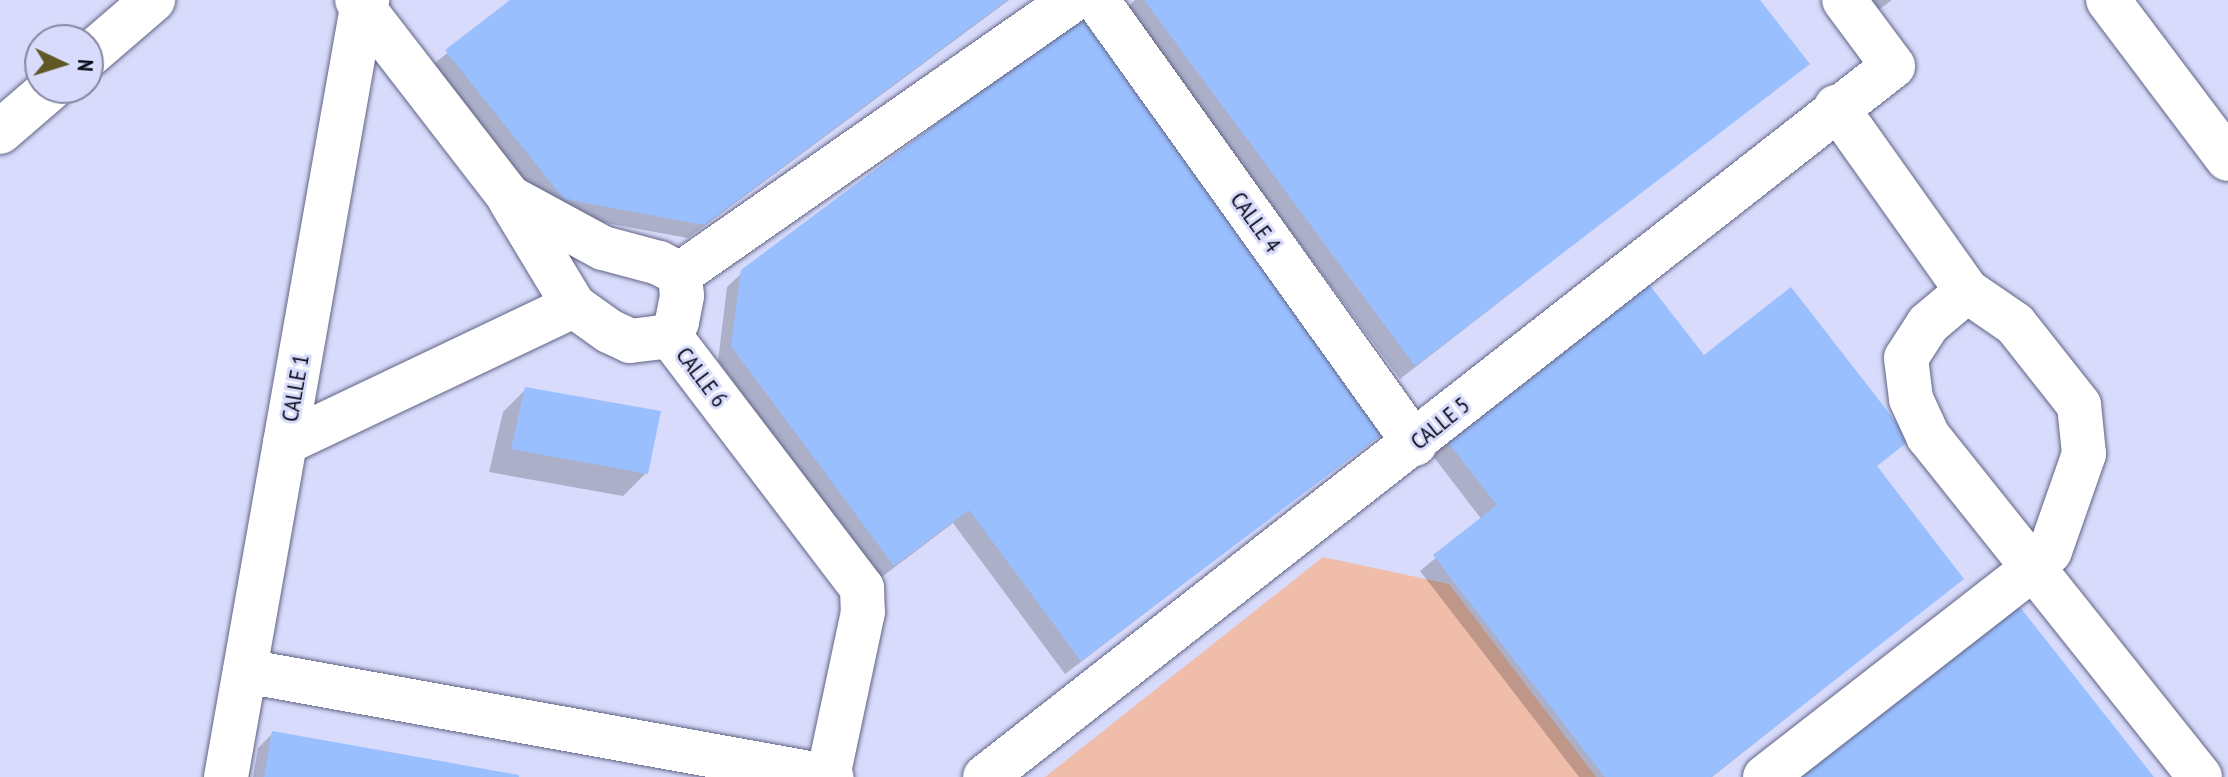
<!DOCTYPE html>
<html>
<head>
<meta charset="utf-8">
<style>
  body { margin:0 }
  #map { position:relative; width:2228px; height:777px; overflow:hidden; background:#d8dbfb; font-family:"PT Sans Narrow",sans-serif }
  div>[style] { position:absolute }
  .green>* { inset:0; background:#efbdaa }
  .shadow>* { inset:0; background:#0003 }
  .building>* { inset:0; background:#9abfff }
  .roads { filter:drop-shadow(0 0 2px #616485) drop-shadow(0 0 2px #616485) }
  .minor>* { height:44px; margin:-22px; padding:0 22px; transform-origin:22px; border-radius:22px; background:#fff }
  span { translate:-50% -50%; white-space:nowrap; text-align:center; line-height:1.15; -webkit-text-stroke:6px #d8dbfb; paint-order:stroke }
  .street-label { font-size:24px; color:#0b0c19 }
  .north { position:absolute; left:24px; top:24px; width:80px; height:80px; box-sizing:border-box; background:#d8dbfb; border:2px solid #8688a1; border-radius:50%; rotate:94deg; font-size:22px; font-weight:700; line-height:32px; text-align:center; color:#0b0c19 }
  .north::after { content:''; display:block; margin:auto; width:28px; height:36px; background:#605824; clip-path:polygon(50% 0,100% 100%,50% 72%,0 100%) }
</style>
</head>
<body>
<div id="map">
  <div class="green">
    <i style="clip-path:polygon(1323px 557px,1449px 584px,1596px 777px,1045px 777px)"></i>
  </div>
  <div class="shadow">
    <i style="clip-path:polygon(514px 0,1009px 0,688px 238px,550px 213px,431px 66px)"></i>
    <i style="clip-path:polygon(1135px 0,1757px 0,1807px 63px,1400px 379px,1126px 9px)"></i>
    <i style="clip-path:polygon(1851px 0,1892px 0,1865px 20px)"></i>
    <i style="clip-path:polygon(743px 272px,1387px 429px,1065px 674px,953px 523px,879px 579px,718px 361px,727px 287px)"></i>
    <i style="clip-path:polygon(1704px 358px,1907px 440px,1876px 467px,1962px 579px,1712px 777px,1579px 777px,1420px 571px,1482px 520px,1433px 456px,1447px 442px)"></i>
    <i style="clip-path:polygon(526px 389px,646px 473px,623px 496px,489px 472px,503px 412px)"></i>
    <i style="clip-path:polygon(272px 734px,517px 777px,253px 777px,258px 748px)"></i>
  </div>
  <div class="building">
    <i style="clip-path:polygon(510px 0,1007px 0,704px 225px,564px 199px,445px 50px)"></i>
    <i style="clip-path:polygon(1144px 0,1760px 0,1810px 64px,1415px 366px)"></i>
    <i style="clip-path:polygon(1082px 15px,1389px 429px,1081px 661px,969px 510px,894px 566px,731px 346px,741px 270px)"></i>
    <i style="clip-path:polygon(1648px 283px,1704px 355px,1791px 287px,1910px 440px,1877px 466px,1964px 579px,1711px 777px,1605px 777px,1433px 555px,1497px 505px,1446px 440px)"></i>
    <i style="clip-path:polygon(525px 387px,661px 411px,648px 474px,511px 449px)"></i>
    <i style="clip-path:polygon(2016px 602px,2154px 777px,1785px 777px)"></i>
    <i style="clip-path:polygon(272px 731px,519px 775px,519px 777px,264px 777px)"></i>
  </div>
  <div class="roads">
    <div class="minor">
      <i style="left:357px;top:0;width:249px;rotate:52.3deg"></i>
      <i style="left:509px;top:197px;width:107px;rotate:28.5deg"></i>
      <i style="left:603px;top:248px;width:58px;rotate:15deg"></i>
      <i style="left:659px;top:263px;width:24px;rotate:28deg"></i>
      <i style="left:680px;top:274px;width:22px;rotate:85deg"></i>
      <i style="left:682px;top:296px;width:26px;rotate:101deg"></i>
      <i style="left:677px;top:322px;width:16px;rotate:117deg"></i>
      <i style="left:670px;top:336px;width:317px;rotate:52.7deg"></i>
      <i style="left:862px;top:588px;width:24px;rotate:88deg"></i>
      <i style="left:863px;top:612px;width:169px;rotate:102deg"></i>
      <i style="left:1097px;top:0;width:546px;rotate:54.39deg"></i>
      <i style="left:2108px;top:0;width:199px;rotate:53deg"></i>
      <i style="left:88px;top:56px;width:86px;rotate:-40.7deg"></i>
      <i style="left:0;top:132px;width:67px;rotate:-40.8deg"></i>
      <i style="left:510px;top:200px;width:124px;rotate:58.9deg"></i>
      <i style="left:574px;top:306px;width:43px;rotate:35.5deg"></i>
      <i style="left:609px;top:331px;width:23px;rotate:25deg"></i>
      <i style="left:630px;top:341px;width:40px;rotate:-7.1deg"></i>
      <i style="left:680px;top:274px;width:479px;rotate:-34.9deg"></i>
      <i style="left:1967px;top:291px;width:51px;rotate:139.8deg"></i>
      <i style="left:1928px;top:324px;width:40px;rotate:122.9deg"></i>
      <i style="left:1906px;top:358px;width:41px;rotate:83deg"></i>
      <i style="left:1911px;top:399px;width:41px;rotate:65.3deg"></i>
      <i style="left:1928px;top:436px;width:436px;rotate:51.4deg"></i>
      <i style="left:285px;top:443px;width:320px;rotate:-25.4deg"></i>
      <i style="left:245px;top:671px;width:596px;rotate:10.25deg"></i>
      <i style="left:226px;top:777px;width:782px;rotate:-79.98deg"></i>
      <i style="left:362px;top:7px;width:9px;rotate:-54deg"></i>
      <i style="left:985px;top:777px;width:1153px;rotate:-38.06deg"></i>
      <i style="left:1893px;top:66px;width:82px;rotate:-126.6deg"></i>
      <i style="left:1765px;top:777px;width:338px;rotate:-37.9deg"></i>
      <i style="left:2032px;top:569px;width:25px;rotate:-45deg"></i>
      <i style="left:2050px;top:551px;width:103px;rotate:-70.7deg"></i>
      <i style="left:2084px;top:454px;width:49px;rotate:-95.8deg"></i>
      <i style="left:2079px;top:405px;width:103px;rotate:-128.3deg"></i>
      <i style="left:2015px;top:324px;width:58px;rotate:-145.5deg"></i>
      <i style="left:1967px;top:291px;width:226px;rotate:-125.4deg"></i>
    </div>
  </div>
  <div class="street-label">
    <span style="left:1256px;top:222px;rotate:54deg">CALLE 4</span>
    <span style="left:702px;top:377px;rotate:53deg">CALLE 6</span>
    <span style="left:295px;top:388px;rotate:-80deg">CALLE 1</span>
    <span style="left:1440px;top:423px;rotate:-39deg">CALLE 5</span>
  </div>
  <div class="north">N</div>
</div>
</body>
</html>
